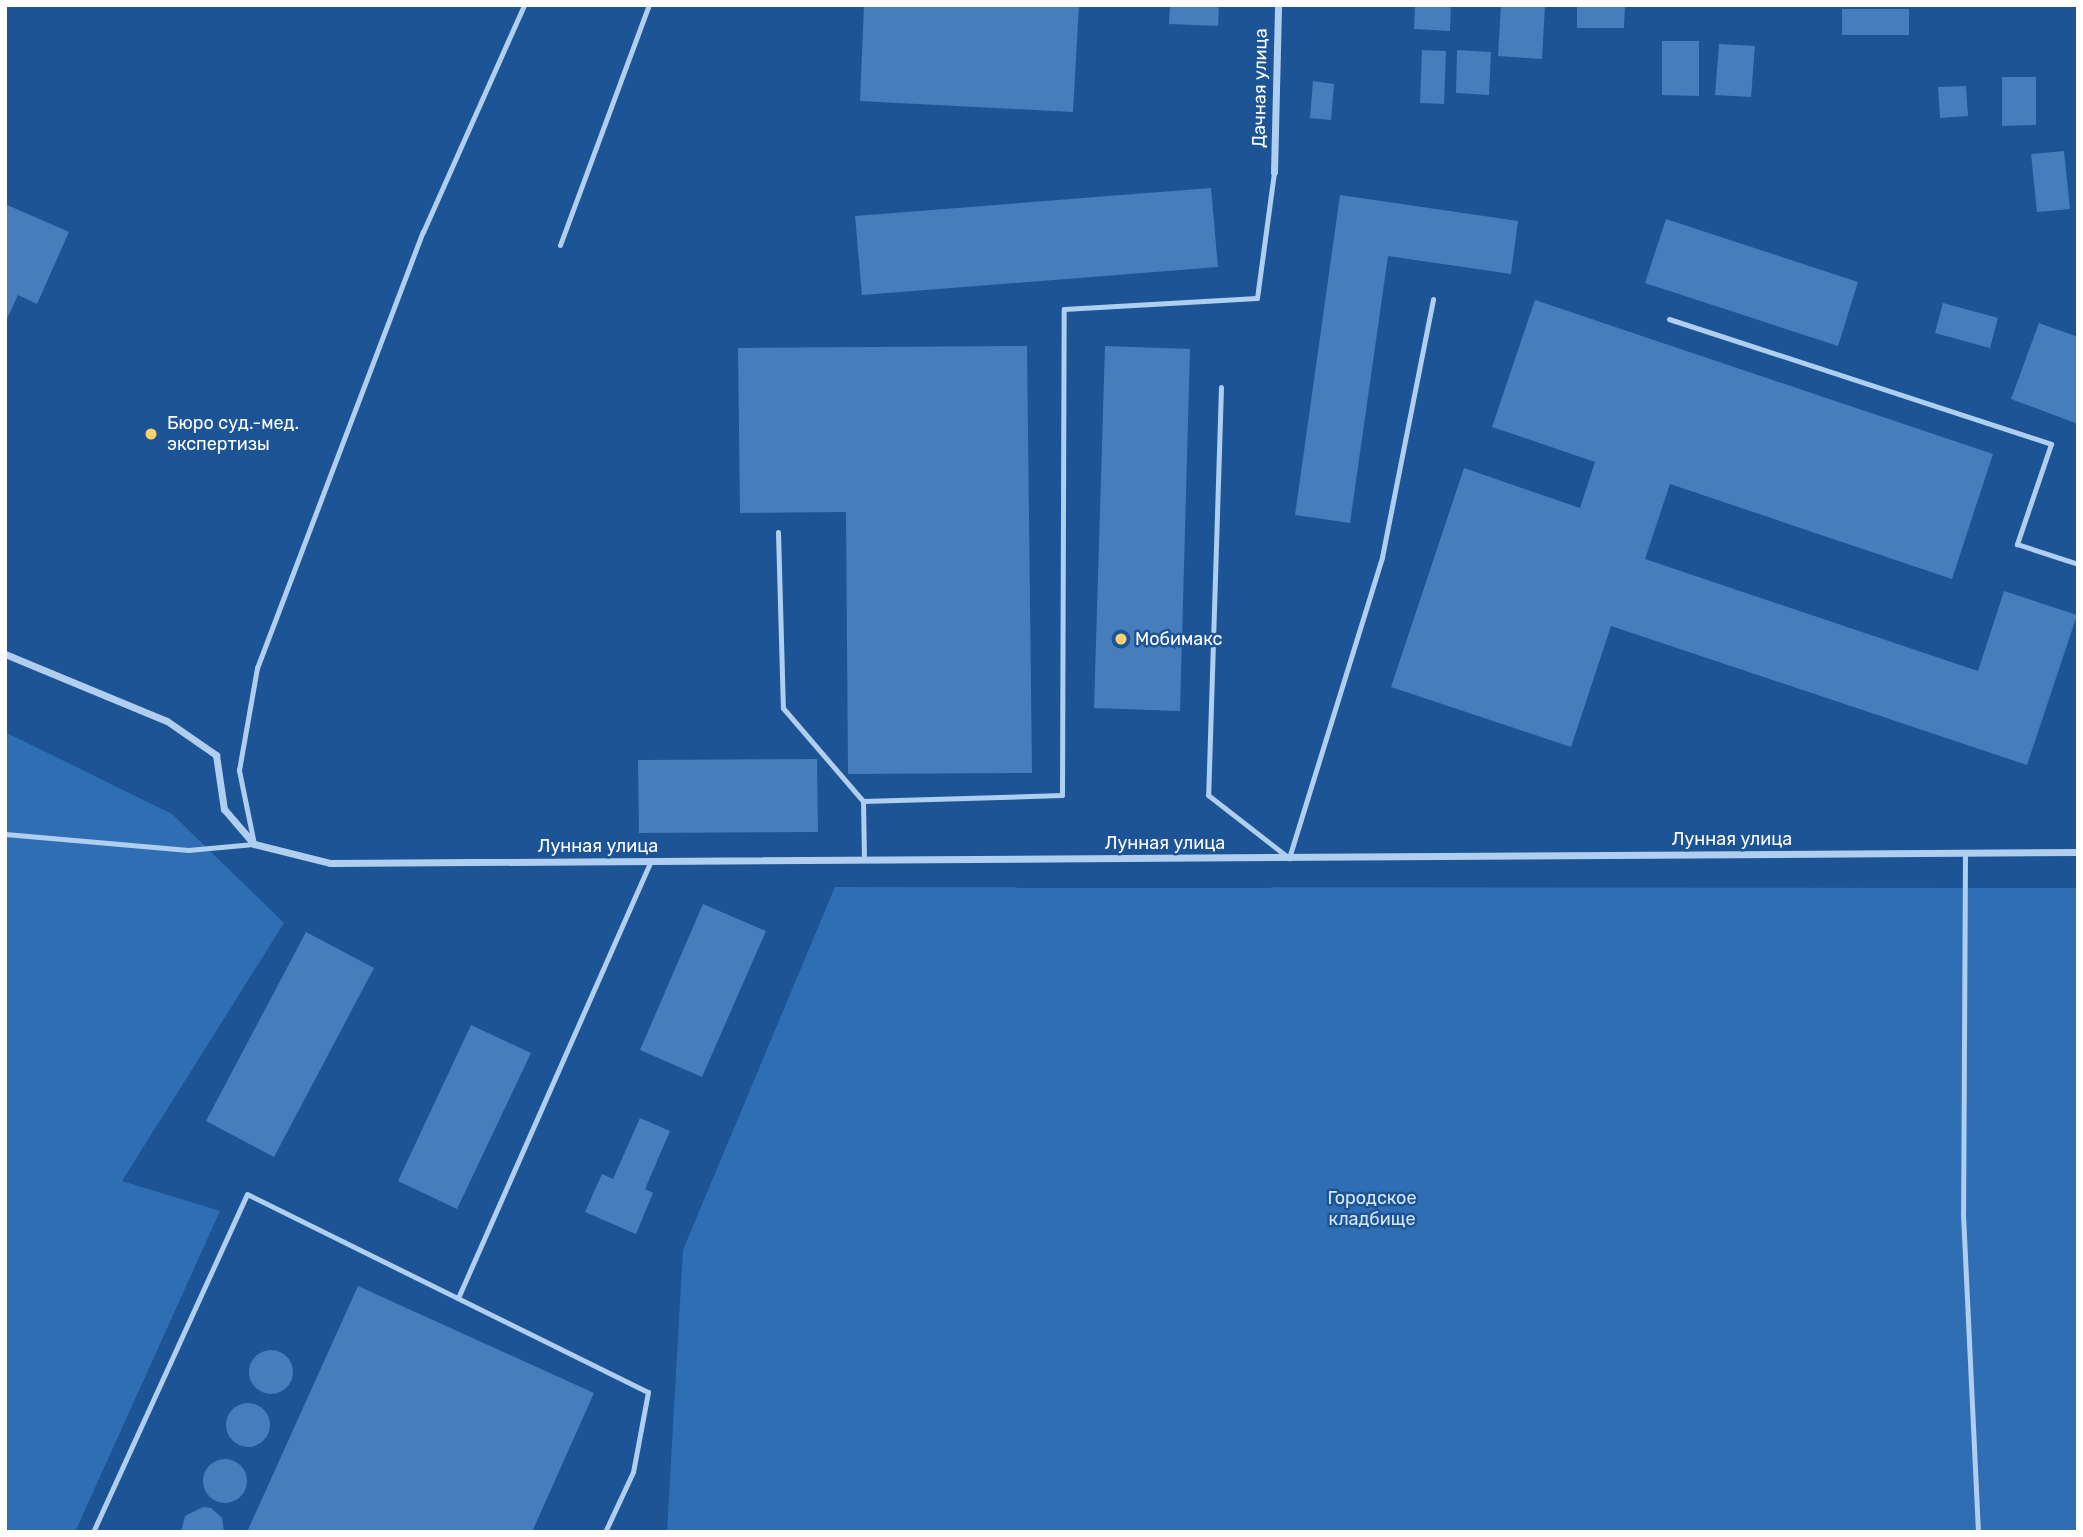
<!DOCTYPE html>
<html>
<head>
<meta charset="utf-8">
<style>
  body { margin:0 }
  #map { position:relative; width:2083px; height:1537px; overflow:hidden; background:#1c5496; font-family:Rubik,sans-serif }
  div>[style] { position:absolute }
  .green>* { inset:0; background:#306eb4 }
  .building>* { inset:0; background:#457dbd }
  .round { border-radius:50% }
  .lane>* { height:5px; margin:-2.5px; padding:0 2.5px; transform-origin:2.5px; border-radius:2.5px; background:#b0ceef }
  .street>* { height:7px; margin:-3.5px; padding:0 3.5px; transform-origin:3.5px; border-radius:3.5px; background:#b0ceef }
  .dots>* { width:19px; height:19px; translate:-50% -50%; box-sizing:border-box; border:4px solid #1c5496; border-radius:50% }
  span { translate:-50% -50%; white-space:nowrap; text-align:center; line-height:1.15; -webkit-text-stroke:5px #1c5496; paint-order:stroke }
  .street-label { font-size:18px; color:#fff }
  .poi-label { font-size:18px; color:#fff }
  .left { translate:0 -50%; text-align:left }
  .park-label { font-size:18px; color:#d7e8fb }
  .frame { position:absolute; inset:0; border:7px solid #fff; pointer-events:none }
</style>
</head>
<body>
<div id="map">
  <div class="green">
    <i style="clip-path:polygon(5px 732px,172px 814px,284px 923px,122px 1181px,220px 1211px,75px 1532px,5px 1532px)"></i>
    <i style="clip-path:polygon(835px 887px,2078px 888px,2078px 1532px,667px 1532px,683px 1250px)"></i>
  </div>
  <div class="building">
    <i style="clip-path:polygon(864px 5px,1079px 5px,1073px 112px,860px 101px)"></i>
    <i style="clip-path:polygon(1170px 5px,1219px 5px,1218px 26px,1169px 24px)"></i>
    <i style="clip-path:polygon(1415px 5px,1451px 5px,1450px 31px,1414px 29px)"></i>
    <i style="clip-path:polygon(1501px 5px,1545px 6px,1542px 59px,1498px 56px)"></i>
    <i style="clip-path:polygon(1577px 5px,1625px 5px,1624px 28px,1577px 28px)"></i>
    <i style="clip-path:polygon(1842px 9px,1909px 9px,1909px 35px,1842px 35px)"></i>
    <i style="clip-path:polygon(1662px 41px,1699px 41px,1699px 96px,1662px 95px)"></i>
    <i style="clip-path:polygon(1719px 44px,1755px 46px,1751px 97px,1715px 95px)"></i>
    <i style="clip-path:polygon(1422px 50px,1446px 51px,1444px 104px,1420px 103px)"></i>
    <i style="clip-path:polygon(1457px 50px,1491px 52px,1489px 95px,1456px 93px)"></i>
    <i style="clip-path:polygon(2002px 77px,2036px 77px,2036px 125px,2002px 126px)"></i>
    <i style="clip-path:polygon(1313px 81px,1334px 84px,1331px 120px,1310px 118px)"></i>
    <i style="clip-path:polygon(1966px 86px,1968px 116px,1940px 118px,1938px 87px)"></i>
    <i style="clip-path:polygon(2064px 151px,2070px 209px,2037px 212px,2031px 154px)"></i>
    <i style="clip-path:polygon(1211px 188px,1218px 267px,862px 295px,855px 216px)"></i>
    <i style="clip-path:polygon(1340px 195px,1518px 221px,1511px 274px,1388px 256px,1350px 523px,1295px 515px)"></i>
    <i style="clip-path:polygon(5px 204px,69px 232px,37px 304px,18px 295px,5px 323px)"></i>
    <i style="clip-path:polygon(1666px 219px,1858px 282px,1838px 346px,1645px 283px)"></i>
    <i style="clip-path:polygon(1535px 300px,1993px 454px,1952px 579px,1670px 484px,1645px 559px,1978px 671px,2004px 591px,2077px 615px,2027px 765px,1611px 626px,1571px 747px,1391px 687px,1464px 468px,1580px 508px,1595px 462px,1492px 427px)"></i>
    <i style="clip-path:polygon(1943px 303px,1998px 318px,1990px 348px,1935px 333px)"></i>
    <i style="clip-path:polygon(2039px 323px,2078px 337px,2078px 424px,2011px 399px)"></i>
    <i style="clip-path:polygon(1027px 346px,1032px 773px,848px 774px,846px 512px,740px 513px,738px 348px)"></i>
    <i style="clip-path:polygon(1105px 346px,1190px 349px,1180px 711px,1094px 708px)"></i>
    <i style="clip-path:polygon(817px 759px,818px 832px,639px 833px,638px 760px)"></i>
    <i style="clip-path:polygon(703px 904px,766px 931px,702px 1077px,640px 1050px)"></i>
    <i style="clip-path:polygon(306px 932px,374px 968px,274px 1157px,206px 1121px)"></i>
    <i style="clip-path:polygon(471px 1025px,531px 1053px,457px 1209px,398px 1181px)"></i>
    <i style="clip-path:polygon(640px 1118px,670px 1131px,645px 1189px,653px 1193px,636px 1234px,585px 1212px,602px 1174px,613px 1179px)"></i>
    <i style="clip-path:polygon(358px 1286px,594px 1393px,532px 1532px,247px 1532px)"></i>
    <i class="round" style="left:249px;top:1350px;width:44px;height:44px"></i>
    <i class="round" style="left:226px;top:1403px;width:44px;height:44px"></i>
    <i class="round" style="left:203px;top:1459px;width:44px;height:44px"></i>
    <i style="clip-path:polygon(203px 1507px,211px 1508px,222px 1518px,224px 1532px,181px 1532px,185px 1516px)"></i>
  </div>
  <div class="lane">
    <i style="left:560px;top:245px;width:256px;rotate:-69.7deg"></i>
    <i style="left:1669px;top:319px;width:402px;rotate:18.1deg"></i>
    <i style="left:2051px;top:444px;width:106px;rotate:108.8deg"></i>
    <i style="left:2017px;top:544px;width:64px;rotate:18.2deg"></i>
    <i style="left:1221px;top:387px;width:408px;rotate:91.8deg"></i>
    <i style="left:1208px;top:795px;width:103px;rotate:37.9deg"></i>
    <i style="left:1289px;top:858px;width:315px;rotate:-72.8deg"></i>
    <i style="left:1382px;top:557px;width:263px;rotate:-78.8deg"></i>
    <i style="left:778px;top:532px;width:176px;rotate:88.4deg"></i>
    <i style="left:783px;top:708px;width:123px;rotate:49.3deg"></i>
    <i style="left:863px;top:801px;width:59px;rotate:89deg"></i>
    <i style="left:863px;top:801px;width:199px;rotate:-1.7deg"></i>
    <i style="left:1062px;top:795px;width:486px;rotate:-89.8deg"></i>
    <i style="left:1064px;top:309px;width:193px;rotate:-3.3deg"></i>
    <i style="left:1257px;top:298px;width:127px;rotate:-82.3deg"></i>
    <i style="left:5px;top:834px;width:184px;rotate:5deg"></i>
    <i style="left:188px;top:850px;width:66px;rotate:-5.2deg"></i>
    <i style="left:254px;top:844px;width:76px;rotate:-101.5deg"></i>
    <i style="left:239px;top:770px;width:104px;rotate:-80deg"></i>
    <i style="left:257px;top:668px;width:467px;rotate:-69.2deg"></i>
    <i style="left:423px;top:232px;width:248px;rotate:-66deg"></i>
    <i style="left:1965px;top:854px;width:360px;rotate:90.3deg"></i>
    <i style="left:1963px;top:1214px;width:318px;rotate:87.3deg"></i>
    <i style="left:458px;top:1298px;width:478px;rotate:-66.2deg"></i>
    <i style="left:93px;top:1532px;width:371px;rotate:-65.5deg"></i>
    <i style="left:247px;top:1194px;width:447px;rotate:26.3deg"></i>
    <i style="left:648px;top:1392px;width:81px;rotate:100.6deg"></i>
    <i style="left:633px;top:1472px;width:66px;rotate:115deg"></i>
  </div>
  <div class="street">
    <i style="left:1274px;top:172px;width:167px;rotate:-88.6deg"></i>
    <i style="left:5px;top:654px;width:175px;rotate:22.5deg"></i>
    <i style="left:167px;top:721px;width:60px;rotate:34.8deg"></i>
    <i style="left:216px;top:755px;width:55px;rotate:81.6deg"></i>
    <i style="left:224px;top:809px;width:46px;rotate:49.4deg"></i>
    <i style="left:254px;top:844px;width:78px;rotate:14deg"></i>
    <i style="left:330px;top:863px;width:1748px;rotate:-0.36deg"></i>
  </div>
  <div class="dots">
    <i style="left:151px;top:434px;background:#ffd26e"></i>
    <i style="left:1121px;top:639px;background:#ffd26e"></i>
  </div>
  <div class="street-label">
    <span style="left:1260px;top:88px;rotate:-89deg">Дачная улица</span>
    <span style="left:1732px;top:839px">Лунная улица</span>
    <span style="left:1165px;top:843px">Лунная улица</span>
    <span style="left:598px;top:846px">Лунная улица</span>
  </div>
  <div class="poi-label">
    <span class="left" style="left:167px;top:434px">Бюро суд.-мед.<br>экспертизы</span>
    <span class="left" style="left:1135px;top:639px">Мобимакс</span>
  </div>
  <div class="park-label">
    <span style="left:1372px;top:1209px">Городское<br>кладбище</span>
  </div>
  <div class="frame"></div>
</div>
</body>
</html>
